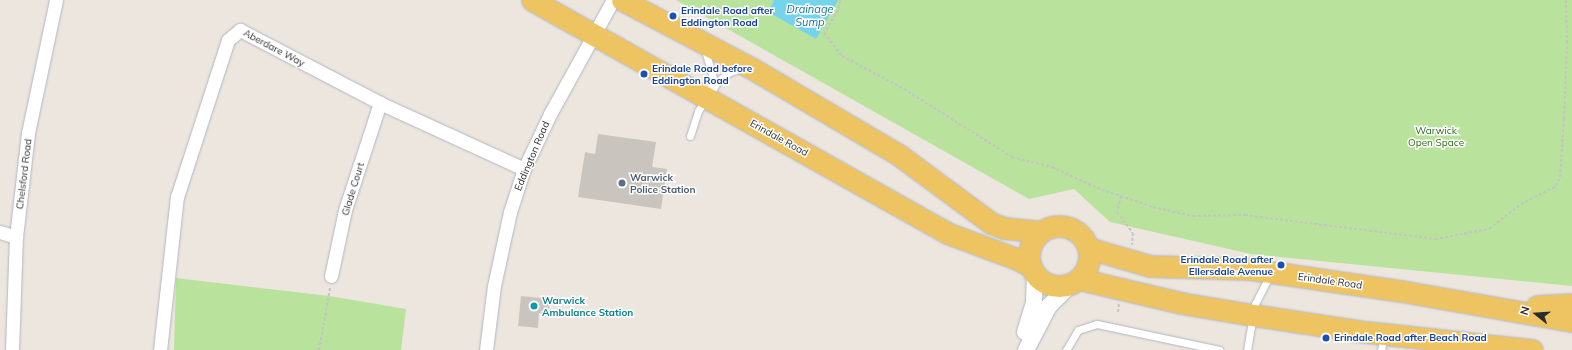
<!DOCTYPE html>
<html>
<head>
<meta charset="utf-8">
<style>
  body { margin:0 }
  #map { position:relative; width:1572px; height:350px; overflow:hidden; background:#ede6df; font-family:Mulish,sans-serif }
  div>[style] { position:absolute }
  .green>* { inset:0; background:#b9e29d }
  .water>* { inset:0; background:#75d4ec }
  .building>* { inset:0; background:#c9c4bd }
  .path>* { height:2px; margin-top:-1px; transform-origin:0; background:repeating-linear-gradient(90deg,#c4c4c4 0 3px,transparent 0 5px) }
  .roads { filter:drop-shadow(0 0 1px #b2b6bf) drop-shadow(0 0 1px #b2b6bf) }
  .service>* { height:7px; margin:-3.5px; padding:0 3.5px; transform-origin:3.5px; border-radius:3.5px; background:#fff }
  .minor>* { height:13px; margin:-6.5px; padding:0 6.5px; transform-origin:6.5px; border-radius:6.5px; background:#fff }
  .tertiary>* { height:16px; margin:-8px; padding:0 8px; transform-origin:8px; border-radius:8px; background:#fff }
  .primary>* { height:21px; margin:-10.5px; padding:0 10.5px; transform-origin:10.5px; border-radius:10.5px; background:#eec463 }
  .primary>.ring { margin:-10.5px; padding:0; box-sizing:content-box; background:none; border:21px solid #eec463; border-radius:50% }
  .dots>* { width:11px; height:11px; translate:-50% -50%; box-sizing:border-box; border:2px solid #fff; border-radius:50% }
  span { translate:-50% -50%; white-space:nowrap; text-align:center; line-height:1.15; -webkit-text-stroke:3px #fff; paint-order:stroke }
  .transit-label { font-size:10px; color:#164399; font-weight:700 }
  .left { translate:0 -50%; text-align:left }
  .right { translate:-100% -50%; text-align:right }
  .street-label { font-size:10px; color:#2c2c2c }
  .park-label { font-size:10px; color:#31681c }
  .service-label { font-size:10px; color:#4e5e75; font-weight:700 }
  .culture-label { font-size:10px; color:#0d838f; font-weight:700 }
  .water-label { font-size:11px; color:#11749b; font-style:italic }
  .north { position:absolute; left:1516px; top:294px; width:40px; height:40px; -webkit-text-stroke:3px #fff; paint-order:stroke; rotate:287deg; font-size:11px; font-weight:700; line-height:16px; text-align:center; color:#2c2c2c }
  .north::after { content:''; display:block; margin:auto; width:14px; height:18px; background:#2c2c2c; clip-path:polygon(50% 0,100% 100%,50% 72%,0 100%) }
</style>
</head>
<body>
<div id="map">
  <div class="green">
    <i style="clip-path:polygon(676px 0,1572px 0,1572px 286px,1251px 254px,1110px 222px,1074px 189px,1029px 199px)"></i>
    <i style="clip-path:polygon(176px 278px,329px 296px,406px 309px,401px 350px,174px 350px)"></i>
  </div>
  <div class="water">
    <i style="clip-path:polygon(774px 0,838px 0,816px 39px,768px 12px)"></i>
  </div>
  <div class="building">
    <i style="clip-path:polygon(598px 134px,656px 142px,652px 167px,667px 169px,661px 209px,578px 197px,585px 152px,595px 154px)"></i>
    <i style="clip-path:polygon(521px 296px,550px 299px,548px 314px,539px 313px,538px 328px,518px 326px)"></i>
  </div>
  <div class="path">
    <i style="left:840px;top:0;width:10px;rotate:101deg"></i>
    <i style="left:838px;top:10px;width:27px;rotate:121deg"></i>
    <i style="left:824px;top:33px;width:29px;rotate:52deg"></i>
    <i style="left:842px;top:56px;width:70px;rotate:28deg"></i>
    <i style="left:904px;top:89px;width:128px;rotate:32.2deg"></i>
    <i style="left:1012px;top:157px;width:41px;rotate:14deg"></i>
    <i style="left:1052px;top:167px;width:50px;rotate:25deg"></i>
    <i style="left:1097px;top:188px;width:59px;rotate:18.7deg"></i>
    <i style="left:1153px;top:207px;width:41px;rotate:12.7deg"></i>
    <i style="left:1193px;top:216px;width:52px;rotate:-1.1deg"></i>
    <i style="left:1245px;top:215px;width:192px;rotate:7.2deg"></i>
    <i style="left:1435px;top:239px;width:55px;rotate:-10.5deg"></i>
    <i style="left:1489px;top:229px;width:41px;rotate:-38deg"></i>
    <i style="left:1521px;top:204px;width:39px;rotate:-27deg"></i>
    <i style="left:1556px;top:186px;width:10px;rotate:-66deg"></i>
    <i style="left:1560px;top:177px;width:58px;rotate:-86.1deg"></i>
    <i style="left:1564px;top:119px;width:76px;rotate:-87.7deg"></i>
    <i style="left:1567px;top:43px;width:43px;rotate:-91.3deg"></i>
    <i style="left:1121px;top:196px;width:16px;rotate:104deg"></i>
    <i style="left:1117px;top:212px;width:26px;rotate:53deg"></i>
    <i style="left:1133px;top:233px;width:12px;rotate:95deg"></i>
    <i style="left:1118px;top:312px;width:8px;rotate:-83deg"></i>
    <i style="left:319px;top:350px;width:63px;rotate:-79.9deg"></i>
  </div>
  <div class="roads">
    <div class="service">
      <i style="left:705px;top:50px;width:29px;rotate:74deg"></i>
      <i style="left:713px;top:78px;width:12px;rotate:110deg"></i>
      <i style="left:690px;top:136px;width:26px;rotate:-72deg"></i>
      <i style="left:698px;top:111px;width:36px;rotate:-56deg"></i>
      <i style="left:718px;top:81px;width:13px;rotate:-39deg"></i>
      <i style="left:728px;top:73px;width:14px;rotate:-21deg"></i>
      <i style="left:1066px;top:350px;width:23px;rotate:-59deg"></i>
      <i style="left:1078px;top:330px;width:20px;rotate:-18deg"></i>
      <i style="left:1097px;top:324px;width:125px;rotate:12deg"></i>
      <i style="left:1247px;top:350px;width:47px;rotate:-80.1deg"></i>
      <i style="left:1255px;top:304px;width:33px;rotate:-63deg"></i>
      <i style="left:1381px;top:350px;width:14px;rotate:-78deg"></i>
    </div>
    <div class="minor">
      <i style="left:0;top:232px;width:17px;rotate:17deg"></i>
      <i style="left:331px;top:276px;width:67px;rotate:-78deg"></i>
      <i style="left:345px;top:210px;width:113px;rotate:-71.9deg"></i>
      <i style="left:12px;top:350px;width:113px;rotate:-88deg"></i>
      <i style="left:16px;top:237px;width:105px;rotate:-83.4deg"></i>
      <i style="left:28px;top:133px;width:136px;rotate:-78.1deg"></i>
      <i style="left:160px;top:350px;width:154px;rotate:-83.7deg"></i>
      <i style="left:177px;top:197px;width:165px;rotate:-72deg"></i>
      <i style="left:228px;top:40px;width:16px;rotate:-40deg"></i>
      <i style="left:240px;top:30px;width:158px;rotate:27.5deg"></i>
      <i style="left:380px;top:103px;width:158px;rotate:24.6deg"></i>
      <i style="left:486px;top:350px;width:64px;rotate:-82.9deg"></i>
      <i style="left:494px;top:286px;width:76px;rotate:-77.8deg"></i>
      <i style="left:510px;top:212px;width:45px;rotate:-72deg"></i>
      <i style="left:524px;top:169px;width:61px;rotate:-64.7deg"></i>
      <i style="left:550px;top:114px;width:130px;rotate:-61.1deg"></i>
    </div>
    <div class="tertiary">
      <i style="left:1025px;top:332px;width:31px;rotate:-73deg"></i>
      <i style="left:1034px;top:302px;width:27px;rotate:-88deg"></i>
      <i style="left:1026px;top:350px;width:50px;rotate:-62.4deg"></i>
      <i style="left:1049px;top:306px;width:30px;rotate:-45deg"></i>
    </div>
    <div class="primary">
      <i style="left:532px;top:0;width:476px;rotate:29.3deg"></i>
      <i style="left:947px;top:233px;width:75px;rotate:20.4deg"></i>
      <i style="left:1017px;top:259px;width:15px;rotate:28deg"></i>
      <i style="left:622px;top:0;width:148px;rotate:27.8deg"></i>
      <i style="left:753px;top:69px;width:169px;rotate:30.5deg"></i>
      <i style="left:899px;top:155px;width:114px;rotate:36.5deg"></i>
      <i style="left:991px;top:223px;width:14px;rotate:21deg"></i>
      <i style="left:1004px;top:228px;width:36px;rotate:6deg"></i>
      <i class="ring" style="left:1029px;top:226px;width:39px;height:39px"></i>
      <i style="left:1088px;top:248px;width:65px;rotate:16.2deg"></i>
      <i style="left:1150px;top:266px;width:100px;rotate:1.7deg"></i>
      <i style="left:1250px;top:269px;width:153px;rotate:8.3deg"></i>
      <i style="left:1401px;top:291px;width:174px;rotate:10deg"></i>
      <i style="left:1079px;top:279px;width:105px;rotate:13.2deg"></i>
      <i style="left:1181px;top:303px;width:73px;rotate:9.5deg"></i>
      <i style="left:1253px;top:315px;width:114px;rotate:8.6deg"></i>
      <i style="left:1366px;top:332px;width:167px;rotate:6.2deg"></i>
      <i style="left:1537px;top:306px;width:35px;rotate:-3deg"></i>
    </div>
  </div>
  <div class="dots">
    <i style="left:673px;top:16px;background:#1a4fb4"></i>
    <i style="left:644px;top:74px;background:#1a4fb4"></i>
    <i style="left:622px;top:183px;background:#5c6f8a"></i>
    <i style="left:1281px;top:265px;background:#1a4fb4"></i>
    <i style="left:534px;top:306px;background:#0f9aa8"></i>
    <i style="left:1326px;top:338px;background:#1a4fb4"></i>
  </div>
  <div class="transit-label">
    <span class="left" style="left:681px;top:16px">Erindale Road after<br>Eddington Road</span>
    <span class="left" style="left:652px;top:74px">Erindale Road before<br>Eddington Road</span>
    <span class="right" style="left:1273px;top:265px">Erindale Road after<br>Ellersdale Avenue</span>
    <span class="left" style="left:1334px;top:338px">Erindale Road after Beach Road</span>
  </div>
  <div class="street-label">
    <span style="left:274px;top:48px;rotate:28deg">Aberdare Way</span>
    <span style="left:779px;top:138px;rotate:29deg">Erindale Road</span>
    <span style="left:532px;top:156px;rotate:-67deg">Eddington Road</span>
    <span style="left:24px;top:174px;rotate:-83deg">Chelsford Road</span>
    <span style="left:353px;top:189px;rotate:-73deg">Glade Court</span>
    <span style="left:1330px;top:281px;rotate:8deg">Erindale Road</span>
  </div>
  <div class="park-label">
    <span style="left:1436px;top:136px">Warwick<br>Open Space</span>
  </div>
  <div class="service-label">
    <span class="left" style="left:630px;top:183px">Warwick<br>Police Station</span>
  </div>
  <div class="culture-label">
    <span class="left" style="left:542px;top:306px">Warwick<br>Ambulance Station</span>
  </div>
  <div class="water-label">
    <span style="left:810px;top:16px">Drainage<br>Sump</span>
  </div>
  <div class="north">N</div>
</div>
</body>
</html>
